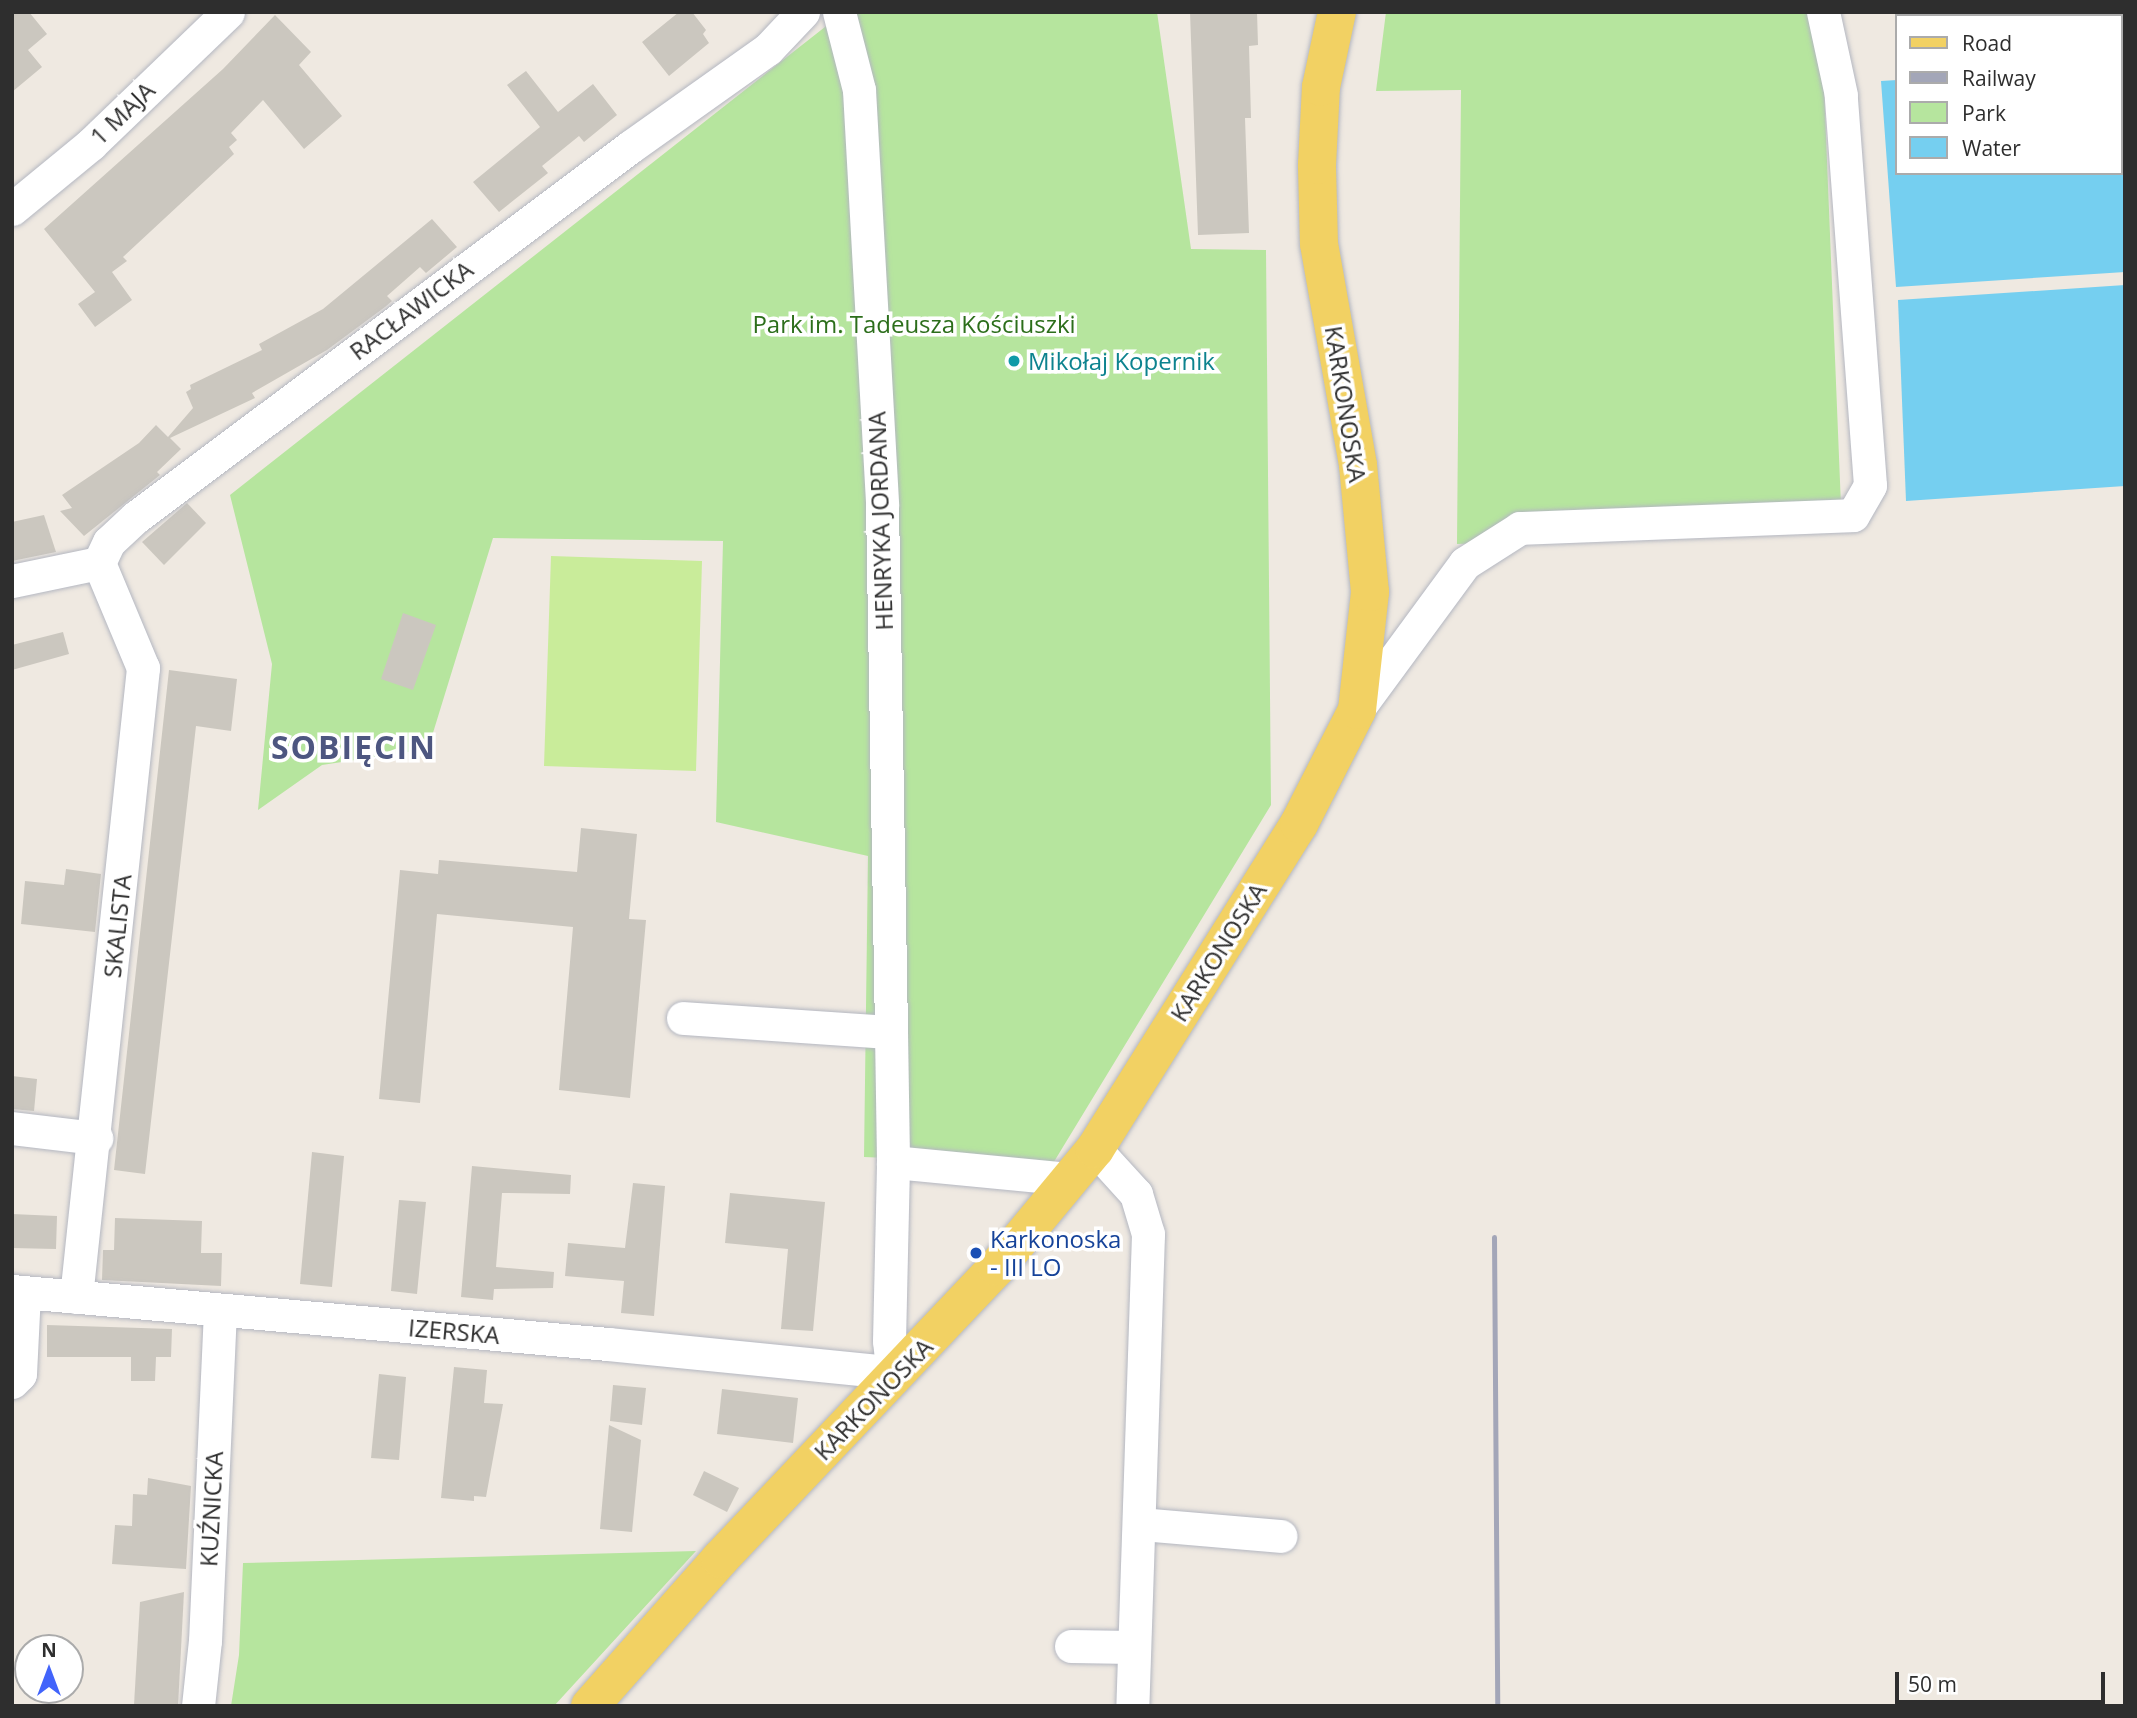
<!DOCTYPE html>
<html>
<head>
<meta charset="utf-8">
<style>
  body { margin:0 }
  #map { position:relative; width:2137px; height:1718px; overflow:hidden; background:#efe9e1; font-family:"Open Sans",sans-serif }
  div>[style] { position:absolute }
  .green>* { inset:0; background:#b6e59e }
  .pitch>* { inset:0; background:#c9ec9a }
  .water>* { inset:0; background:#75cff0 }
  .building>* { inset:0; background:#cbc7bf }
  .roads { filter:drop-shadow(0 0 2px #b4b7c1) drop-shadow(0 0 2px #b4b7c1) }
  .minor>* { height:33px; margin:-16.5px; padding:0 16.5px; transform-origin:16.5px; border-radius:16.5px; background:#fff }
  .major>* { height:38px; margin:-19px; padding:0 19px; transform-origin:19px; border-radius:19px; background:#f2d163 }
  .rail>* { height:5px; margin:-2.5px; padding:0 2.5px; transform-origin:2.5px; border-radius:2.5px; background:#a3a6b8 }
  .dots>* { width:19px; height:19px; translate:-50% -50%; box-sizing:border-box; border:4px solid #fff; border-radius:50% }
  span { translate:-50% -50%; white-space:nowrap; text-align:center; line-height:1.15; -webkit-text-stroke:7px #fff; paint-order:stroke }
  .street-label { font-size:24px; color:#2e2e2e }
  .park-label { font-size:24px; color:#2c6e1b }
  .culture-label { font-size:24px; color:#0d838f }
  .left { translate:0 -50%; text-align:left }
  .transit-label { font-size:24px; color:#164399 }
  .district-label { font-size:32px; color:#4d5680; font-weight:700; letter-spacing:2px }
  .frame { position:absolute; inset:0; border:14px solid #2e2e2e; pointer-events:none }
  .legend { position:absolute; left:1895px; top:14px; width:228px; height:161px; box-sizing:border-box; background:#fff; border:2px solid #ababab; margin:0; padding:9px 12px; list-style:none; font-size:21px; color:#2e2e2e }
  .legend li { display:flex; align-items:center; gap:14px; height:35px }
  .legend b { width:35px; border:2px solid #ababab }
  .north { position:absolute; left:14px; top:1634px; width:70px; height:70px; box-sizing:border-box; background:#fff; border:2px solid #ababab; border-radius:50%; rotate:0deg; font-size:19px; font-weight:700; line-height:28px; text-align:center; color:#2e2e2e }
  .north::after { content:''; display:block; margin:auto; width:24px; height:32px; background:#4264fb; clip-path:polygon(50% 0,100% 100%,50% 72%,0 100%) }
  .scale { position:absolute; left:1895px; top:1672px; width:210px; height:32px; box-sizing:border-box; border:4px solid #2e2e2e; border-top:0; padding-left:9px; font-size:21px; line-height:24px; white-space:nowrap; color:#2e2e2e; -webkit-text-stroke:5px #fff; paint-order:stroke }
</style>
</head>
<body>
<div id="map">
  <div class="green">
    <i style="clip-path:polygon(844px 12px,1157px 12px,1191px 249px,1266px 250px,1271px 805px,1052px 1165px,864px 1157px,868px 856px,716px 822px,723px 541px,493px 538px,428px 749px,322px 765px,258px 810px,272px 664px,230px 495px)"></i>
    <i style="clip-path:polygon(1386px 12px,1821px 12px,1842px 531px,1457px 544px,1461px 90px,1376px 91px)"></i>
    <i style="clip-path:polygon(696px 1551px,554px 1706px,231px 1706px,239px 1655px,243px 1563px)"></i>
  </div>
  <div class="pitch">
    <i style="clip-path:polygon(551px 556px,702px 561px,696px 771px,544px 766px)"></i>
  </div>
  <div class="water">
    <i style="clip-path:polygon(2121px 64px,2125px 64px,2125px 272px,1896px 287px,1881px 81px,1897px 80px,1897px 173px,2121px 173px)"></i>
    <i style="clip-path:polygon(2125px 285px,2125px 486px,1906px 501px,1898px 300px)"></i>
  </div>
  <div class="building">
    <i style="clip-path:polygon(12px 12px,29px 12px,47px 34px,28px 50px,42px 67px,12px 92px)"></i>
    <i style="clip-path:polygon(679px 12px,692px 12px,706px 30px,703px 34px,709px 43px,669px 76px,642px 42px)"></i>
    <i style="clip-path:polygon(1190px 12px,1257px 12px,1258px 45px,1249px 46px,1251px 118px,1245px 118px,1249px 233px,1198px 235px)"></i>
    <i style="clip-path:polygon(275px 15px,311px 52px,299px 65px,342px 116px,304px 149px,263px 100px,231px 133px,237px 140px,229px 147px,234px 154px,123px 257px,127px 261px,112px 272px,132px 300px,95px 327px,78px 304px,95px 292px,44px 229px,223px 69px)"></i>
    <i style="clip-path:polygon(526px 71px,558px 112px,593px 84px,617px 115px,584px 142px,579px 136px,542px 166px,548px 173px,499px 212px,473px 182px,540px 127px,507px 85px)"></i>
    <i style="clip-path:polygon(432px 219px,457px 247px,426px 273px,420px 267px,387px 296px,392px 301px,385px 307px,327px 350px,252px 393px,255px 398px,170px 438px,181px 449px,157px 472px,160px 475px,84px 536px,60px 511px,72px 508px,62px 495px,139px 443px,156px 425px,168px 437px,193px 408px,186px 392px,191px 389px,190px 385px,262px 350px,259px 344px,323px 309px)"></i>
    <i style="clip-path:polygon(187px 503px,206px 523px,164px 565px,142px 542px)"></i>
    <i style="clip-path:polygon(44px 515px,56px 552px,12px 561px,12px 522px)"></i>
    <i style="clip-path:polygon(403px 613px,436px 625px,413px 690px,381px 679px)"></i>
    <i style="clip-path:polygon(63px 632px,69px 654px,12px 670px,12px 645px)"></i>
    <i style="clip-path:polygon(169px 670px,237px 679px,231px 731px,196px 726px,145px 1174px,114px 1170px)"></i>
    <i style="clip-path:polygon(581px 828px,637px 834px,629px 919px,646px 920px,630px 1098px,559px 1090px,573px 927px,437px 914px,420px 1103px,379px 1099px,400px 870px,438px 874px,439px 860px,577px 872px)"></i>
    <i style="clip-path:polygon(66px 869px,101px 874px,95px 932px,21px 924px,25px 881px,64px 885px)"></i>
    <i style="clip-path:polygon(12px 1076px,37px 1079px,34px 1111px,12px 1109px)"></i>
    <i style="clip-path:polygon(312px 1152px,344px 1156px,332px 1287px,300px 1284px)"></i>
    <i style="clip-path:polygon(472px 1166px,571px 1175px,570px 1194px,502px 1193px,496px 1267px,554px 1272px,553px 1288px,494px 1289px,493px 1300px,461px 1297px)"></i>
    <i style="clip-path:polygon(633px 1183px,665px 1186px,654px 1316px,621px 1313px,624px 1281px,565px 1276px,568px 1243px,625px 1248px)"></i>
    <i style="clip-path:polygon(730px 1193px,825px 1202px,813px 1331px,781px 1329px,788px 1249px,725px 1243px)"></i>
    <i style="clip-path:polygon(399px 1200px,426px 1202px,417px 1294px,391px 1291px)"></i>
    <i style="clip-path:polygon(12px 1214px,57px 1216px,56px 1249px,12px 1248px)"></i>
    <i style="clip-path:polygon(115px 1218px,202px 1221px,201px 1253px,222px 1253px,221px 1286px,102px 1280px,103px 1250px,114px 1250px)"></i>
    <i style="clip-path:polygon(47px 1325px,172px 1329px,171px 1357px,156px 1357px,155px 1381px,131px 1381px,131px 1357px,47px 1357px)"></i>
    <i style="clip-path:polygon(454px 1367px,487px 1370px,484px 1403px,503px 1404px,486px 1497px,474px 1496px,474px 1501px,441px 1498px)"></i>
    <i style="clip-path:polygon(379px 1374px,406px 1377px,399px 1460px,371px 1458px)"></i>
    <i style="clip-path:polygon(613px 1385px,646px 1388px,642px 1425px,610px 1421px)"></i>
    <i style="clip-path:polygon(722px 1389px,798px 1398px,793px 1443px,717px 1434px)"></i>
    <i style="clip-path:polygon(609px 1425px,641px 1440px,632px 1532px,600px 1529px)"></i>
    <i style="clip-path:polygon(704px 1471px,739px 1488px,727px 1512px,693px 1495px)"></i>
    <i style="clip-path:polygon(148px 1478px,191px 1486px,186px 1569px,112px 1564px,115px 1525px,132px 1526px,133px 1494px,147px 1495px)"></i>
    <i style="clip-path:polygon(184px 1592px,178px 1706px,134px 1705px,140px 1602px)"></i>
  </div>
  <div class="roads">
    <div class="minor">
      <i style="left:839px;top:12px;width:81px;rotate:75.6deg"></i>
      <i style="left:859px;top:90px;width:416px;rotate:86.8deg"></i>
      <i style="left:882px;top:505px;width:527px;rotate:89.02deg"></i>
      <i style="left:12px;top:209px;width:102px;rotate:-39.4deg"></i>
      <i style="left:91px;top:144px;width:190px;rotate:-43.9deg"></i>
      <i style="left:12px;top:581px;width:89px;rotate:-11.7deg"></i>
      <i style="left:99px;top:563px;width:23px;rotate:-65deg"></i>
      <i style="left:109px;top:542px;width:37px;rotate:-43deg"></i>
      <i style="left:136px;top:517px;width:617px;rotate:-36.83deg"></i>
      <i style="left:630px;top:147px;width:169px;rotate:-35.4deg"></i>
      <i style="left:768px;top:49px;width:51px;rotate:-46.6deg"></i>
      <i style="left:1357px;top:710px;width:182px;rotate:-53.7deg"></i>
      <i style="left:1465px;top:563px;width:65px;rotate:-32.5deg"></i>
      <i style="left:1520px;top:528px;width:333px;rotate:-2.2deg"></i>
      <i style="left:1853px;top:515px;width:34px;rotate:-60deg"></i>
      <i style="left:1870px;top:485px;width:391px;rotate:-94.3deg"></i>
      <i style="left:1841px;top:95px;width:85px;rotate:-102.2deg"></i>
      <i style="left:683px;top:1018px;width:208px;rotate:3.9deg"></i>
      <i style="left:891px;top:1032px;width:130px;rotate:89.1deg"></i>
      <i style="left:12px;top:1128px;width:85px;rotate:6.8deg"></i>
      <i style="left:1095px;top:1149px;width:61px;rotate:47.7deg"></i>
      <i style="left:1136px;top:1194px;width:42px;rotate:73.3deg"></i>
      <i style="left:1148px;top:1234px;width:472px;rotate:91.9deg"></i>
      <i style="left:12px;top:1291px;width:598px;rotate:5.08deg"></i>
      <i style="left:608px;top:1344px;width:271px;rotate:5.7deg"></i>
      <i style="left:878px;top:1371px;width:17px;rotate:25deg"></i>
      <i style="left:76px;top:1297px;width:633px;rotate:-83.92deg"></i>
      <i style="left:143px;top:668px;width:114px;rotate:-112.7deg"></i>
      <i style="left:893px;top:1378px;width:37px;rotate:-96deg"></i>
      <i style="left:889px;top:1341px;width:179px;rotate:-88.7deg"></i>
      <i style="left:893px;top:1162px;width:178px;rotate:5.5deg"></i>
      <i style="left:12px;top:1382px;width:11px;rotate:-45deg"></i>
      <i style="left:20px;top:1374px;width:82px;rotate:-87.2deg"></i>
      <i style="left:1141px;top:1524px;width:140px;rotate:4.9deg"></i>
      <i style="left:1071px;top:1646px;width:61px;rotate:0.9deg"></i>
      <i style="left:198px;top:1706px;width:65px;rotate:-83.9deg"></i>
      <i style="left:205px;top:1641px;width:330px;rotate:-87.4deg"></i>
    </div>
    <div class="major">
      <i style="left:590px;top:1706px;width:196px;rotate:-48.5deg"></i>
      <i style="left:720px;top:1559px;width:402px;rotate:-46.5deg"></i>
      <i style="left:997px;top:1267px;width:153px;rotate:-50.3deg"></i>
      <i style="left:1095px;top:1149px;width:384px;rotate:-57.9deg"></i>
      <i style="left:1299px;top:824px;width:128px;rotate:-63deg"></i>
      <i style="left:1357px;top:710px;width:119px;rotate:-83.7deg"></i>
      <i style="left:1370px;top:592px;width:128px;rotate:-95.4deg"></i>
      <i style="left:1358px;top:465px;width:224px;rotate:-100deg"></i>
      <i style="left:1319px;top:244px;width:79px;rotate:-91.5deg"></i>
      <i style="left:1317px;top:165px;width:78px;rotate:-87.1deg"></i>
      <i style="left:1321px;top:87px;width:77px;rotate:-78deg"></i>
    </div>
  </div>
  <div class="rail">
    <i style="left:1494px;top:1237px;width:469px;rotate:89.6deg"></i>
  </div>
  <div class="dots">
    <i style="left:1014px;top:361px;background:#0f9aa8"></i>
    <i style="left:976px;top:1253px;background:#1a4fb4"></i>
  </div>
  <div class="street-label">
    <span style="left:122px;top:113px;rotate:-44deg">1 MAJA</span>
    <span style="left:411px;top:310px;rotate:-37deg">RACŁAWICKA</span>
    <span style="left:1346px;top:404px;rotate:81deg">KARKONOSKA</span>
    <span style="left:880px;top:521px;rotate:-92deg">HENRYKA JORDANA</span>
    <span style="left:117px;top:926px;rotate:-84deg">SKALISTA</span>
    <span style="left:1218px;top:952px;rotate:-58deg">KARKONOSKA</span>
    <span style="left:454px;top:1331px;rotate:5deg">IZERSKA</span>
    <span style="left:873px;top:1399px;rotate:-46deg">KARKONOSKA</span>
    <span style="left:211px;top:1509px;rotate:-87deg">KUŹNICKA</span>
  </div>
  <div class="park-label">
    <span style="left:914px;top:324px">Park im. Tadeusza Kościuszki</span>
  </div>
  <div class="culture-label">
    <span class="left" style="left:1028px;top:361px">Mikołaj Kopernik</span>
  </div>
  <div class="transit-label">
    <span class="left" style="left:990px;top:1253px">Karkonoska<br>- III LO</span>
  </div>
  <div class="district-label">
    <span style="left:354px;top:747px">SOBIĘCIN</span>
  </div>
  <div class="frame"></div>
  <ul class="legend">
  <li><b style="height:9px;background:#f2d163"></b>Road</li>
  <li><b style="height:9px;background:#a3a6b8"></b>Railway</li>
  <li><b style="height:19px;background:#b6e59e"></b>Park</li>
  <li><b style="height:19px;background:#75cff0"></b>Water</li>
  </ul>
  <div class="north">N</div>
  <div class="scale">50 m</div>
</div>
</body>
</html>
